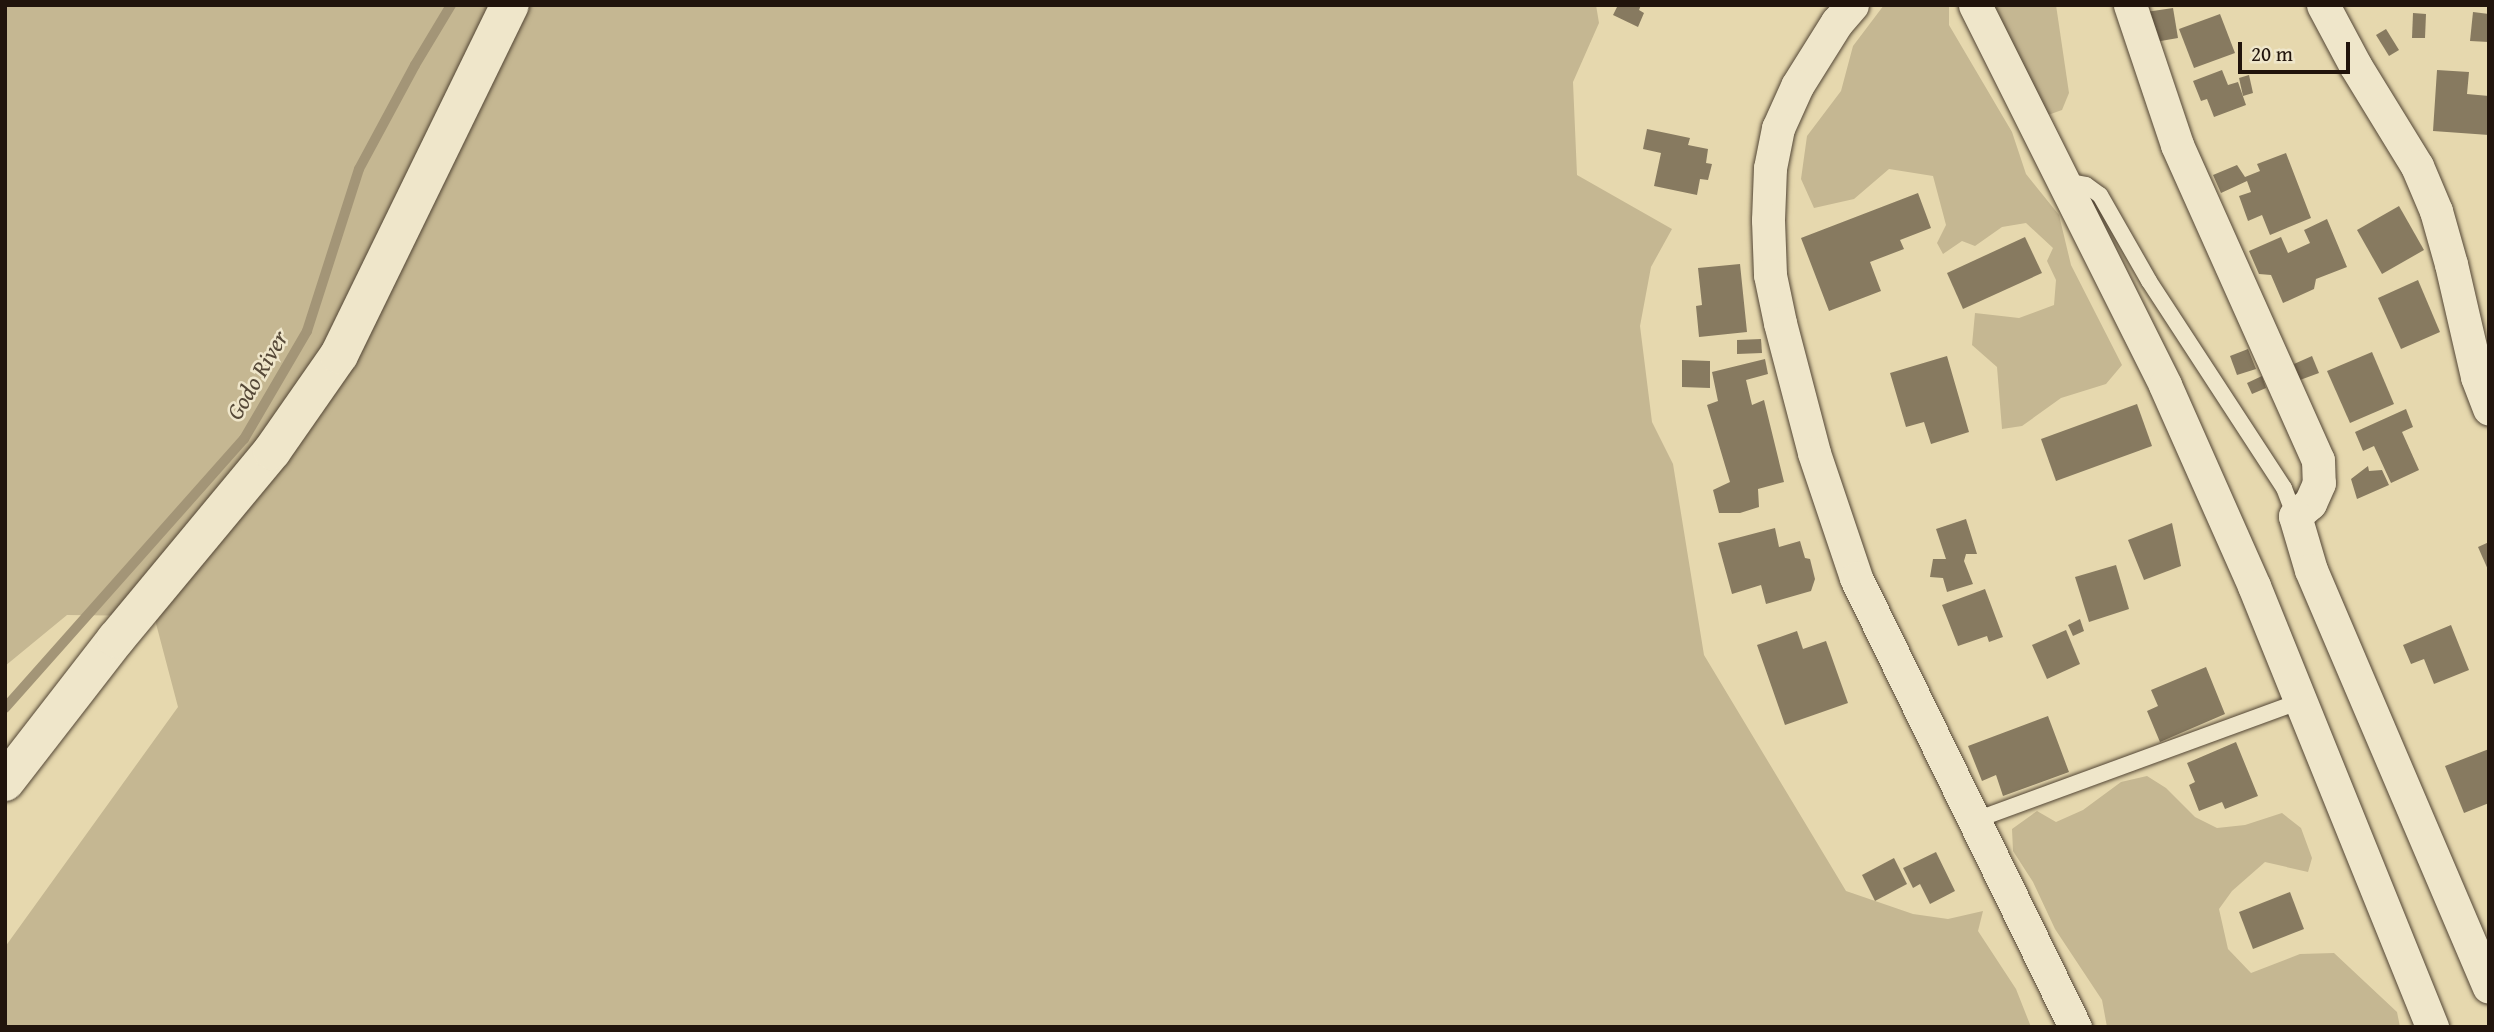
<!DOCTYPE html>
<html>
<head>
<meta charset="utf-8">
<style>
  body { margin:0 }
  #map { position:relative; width:2494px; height:1032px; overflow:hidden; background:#e6d8ae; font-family:"Gentium Book Plus",serif }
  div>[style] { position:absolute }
  .green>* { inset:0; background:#c5b792 }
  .stream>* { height:10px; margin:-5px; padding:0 5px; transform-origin:5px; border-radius:5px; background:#a39577 }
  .building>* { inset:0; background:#877a60 }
  .roads { filter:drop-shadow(0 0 2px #524534) drop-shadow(0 0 2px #524534) }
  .lane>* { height:16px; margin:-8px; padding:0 8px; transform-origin:8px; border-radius:8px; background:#efe6ca }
  .street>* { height:33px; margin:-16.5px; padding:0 16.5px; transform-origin:16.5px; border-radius:16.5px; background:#efe6ca }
  .secondary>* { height:38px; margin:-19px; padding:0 19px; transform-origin:19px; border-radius:19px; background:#efe6ca }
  span { translate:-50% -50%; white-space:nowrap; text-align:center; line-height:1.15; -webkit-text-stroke:5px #efe6ca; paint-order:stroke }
  .water-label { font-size:24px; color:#554837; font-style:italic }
  .frame { position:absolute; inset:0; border:7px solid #21140c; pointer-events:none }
  .scale { position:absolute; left:2238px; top:42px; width:112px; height:32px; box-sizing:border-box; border:4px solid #21140c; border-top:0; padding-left:9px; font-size:21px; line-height:24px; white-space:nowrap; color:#21140c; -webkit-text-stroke:5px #efe6ca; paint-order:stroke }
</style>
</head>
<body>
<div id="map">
  <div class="green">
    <i style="clip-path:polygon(5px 5px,1596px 5px,1599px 23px,1573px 82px,1577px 175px,1672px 229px,1651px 267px,1640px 326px,1652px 422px,1673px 464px,1704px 655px,1846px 891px,1913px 914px,1948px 919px,1983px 911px,1978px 931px,2016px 989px,2031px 1027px,5px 1027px,5px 947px,178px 707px,154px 616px,67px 615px,5px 666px)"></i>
    <i style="clip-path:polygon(1884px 5px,1949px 5px,1949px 25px,2012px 132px,2026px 174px,2059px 215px,2071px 265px,2122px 365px,2106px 384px,2061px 398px,2022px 426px,2002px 429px,1997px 367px,1972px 345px,1975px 313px,2019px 318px,2054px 305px,2056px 280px,2047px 261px,2053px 248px,2026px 223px,2002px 227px,1975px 246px,1962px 241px,1943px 254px,1937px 243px,1946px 225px,1933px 176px,1889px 169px,1854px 199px,1814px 208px,1801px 179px,1807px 136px,1841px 91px,1853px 46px)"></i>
    <i style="clip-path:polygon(1992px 5px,2056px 5px,2069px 93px,2062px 110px,2048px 115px)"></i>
    <i style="clip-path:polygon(2147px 776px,2166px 788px,2195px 817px,2217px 828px,2245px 825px,2282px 813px,2301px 828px,2312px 858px,2308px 872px,2265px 862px,2232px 891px,2219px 909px,2228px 949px,2251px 973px,2300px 954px,2334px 953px,2397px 1012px,2400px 1027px,2107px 1027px,2102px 1000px,2055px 929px,2033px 882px,2013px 851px,2012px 829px,2037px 811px,2056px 822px,2083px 810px,2121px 782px)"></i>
  </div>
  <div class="stream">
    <i style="left:5px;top:708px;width:360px;rotate:-48.4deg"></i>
    <i style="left:244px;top:439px;width:125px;rotate:-59.7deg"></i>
    <i style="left:307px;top:331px;width:170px;rotate:-72.2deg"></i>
    <i style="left:359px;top:169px;width:118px;rotate:-61.7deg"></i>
    <i style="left:415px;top:65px;width:70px;rotate:-59deg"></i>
  </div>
  <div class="building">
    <i style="clip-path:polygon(1618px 5px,1641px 5px,1639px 10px,1644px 13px,1638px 27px,1613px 15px)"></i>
    <i style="clip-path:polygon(2173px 8px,2178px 38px,2155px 42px,2146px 12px)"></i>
    <i style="clip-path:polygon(2473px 12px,2489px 14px,2489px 42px,2470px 41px)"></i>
    <i style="clip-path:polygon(2413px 13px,2426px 14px,2425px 38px,2412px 38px)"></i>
    <i style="clip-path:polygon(2220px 14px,2235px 53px,2194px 68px,2179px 29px)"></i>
    <i style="clip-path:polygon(2386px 29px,2399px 50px,2389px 56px,2376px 35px)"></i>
    <i style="clip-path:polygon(2222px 70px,2228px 85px,2238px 82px,2246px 105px,2214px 117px,2207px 99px,2201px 101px,2193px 81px)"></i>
    <i style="clip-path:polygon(2437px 70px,2469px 72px,2467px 94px,2489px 96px,2489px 135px,2433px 131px)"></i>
    <i style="clip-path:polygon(2249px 75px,2253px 93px,2243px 96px,2239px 78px)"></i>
    <i style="clip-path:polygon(1647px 129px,1690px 138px,1688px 145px,1708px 149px,1706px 163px,1712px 164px,1708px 180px,1700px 179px,1697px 195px,1654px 186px,1661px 153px,1643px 149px)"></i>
    <i style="clip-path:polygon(2286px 153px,2311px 218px,2270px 235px,2262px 215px,2248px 221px,2239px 196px,2251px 192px,2247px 181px,2221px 193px,2213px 175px,2237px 165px,2245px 177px,2260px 171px,2257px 164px)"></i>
    <i style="clip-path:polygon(1918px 193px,1931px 228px,1900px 240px,1904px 249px,1870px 262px,1881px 291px,1829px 311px,1801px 238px)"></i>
    <i style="clip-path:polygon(2399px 206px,2424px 250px,2382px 274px,2357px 230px)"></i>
    <i style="clip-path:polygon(2327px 219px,2347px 267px,2316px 279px,2314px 289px,2283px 303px,2271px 275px,2259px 274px,2249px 251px,2281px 237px,2288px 253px,2310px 243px,2304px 230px)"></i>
    <i style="clip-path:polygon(2025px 237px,2042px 273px,1963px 309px,1947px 273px)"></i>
    <i style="clip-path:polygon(1740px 264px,1747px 332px,1699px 337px,1696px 306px,1702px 305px,1698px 268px)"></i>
    <i style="clip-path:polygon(2418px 280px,2440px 332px,2401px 349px,2378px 298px)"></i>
    <i style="clip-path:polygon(1761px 339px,1762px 353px,1737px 354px,1737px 340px)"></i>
    <i style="clip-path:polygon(2248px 349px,2256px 369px,2237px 375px,2230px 356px)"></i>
    <i style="clip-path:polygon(2372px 352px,2394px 404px,2350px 423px,2327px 371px)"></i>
    <i style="clip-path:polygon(1947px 356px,1969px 432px,1931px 444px,1924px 422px,1906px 427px,1890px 373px)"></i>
    <i style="clip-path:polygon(2312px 356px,2319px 373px,2300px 380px,2294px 364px)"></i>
    <i style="clip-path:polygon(1765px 359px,1768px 374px,1746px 380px,1752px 405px,1764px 400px,1784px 482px,1758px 489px,1759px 507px,1740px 513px,1719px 513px,1713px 490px,1730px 482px,1707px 405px,1718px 401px,1712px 372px)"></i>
    <i style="clip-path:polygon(1682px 360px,1710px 361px,1710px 388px,1682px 387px)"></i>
    <i style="clip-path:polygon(2262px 376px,2266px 388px,2252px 394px,2247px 383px)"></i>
    <i style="clip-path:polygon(2137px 404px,2152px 446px,2056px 481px,2041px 439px)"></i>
    <i style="clip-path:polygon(2406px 409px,2413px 427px,2402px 432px,2419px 470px,2391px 483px,2374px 446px,2363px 451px,2355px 432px)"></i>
    <i style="clip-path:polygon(2368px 466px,2369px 471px,2382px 470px,2389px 485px,2357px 499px,2351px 479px)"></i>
    <i style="clip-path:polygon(1966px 519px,1977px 554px,1966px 554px,1964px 561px,1973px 584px,1947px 592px,1943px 578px,1930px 577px,1933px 559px,1946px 559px,1936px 529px)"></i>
    <i style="clip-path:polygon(2172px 523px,2181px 566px,2144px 580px,2128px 540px)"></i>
    <i style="clip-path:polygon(1775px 528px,1779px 547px,1800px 541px,1805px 558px,1810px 559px,1815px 579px,1811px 591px,1766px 604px,1761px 585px,1732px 594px,1718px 543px)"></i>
    <i style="clip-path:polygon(2489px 542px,2489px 572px,2478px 547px)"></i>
    <i style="clip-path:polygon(2116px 565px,2129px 609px,2089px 622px,2075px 577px)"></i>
    <i style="clip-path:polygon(1985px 589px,2003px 637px,1989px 642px,1987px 636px,1958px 646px,1942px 605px)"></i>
    <i style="clip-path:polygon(2080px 619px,2084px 631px,2073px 636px,2068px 625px)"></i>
    <i style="clip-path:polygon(2451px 625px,2469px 670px,2434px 684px,2424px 659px,2411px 664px,2403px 645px)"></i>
    <i style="clip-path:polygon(2066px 630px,2080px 664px,2047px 679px,2032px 645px)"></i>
    <i style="clip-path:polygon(1797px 631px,1803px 649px,1826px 641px,1848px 703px,1785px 725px,1757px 645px)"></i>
    <i style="clip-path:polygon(2206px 667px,2225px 714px,2160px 742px,2147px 711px,2158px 706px,2151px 690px)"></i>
    <i style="clip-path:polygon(2048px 716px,2069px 772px,2003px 796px,1996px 775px,1982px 781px,1968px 746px)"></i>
    <i style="clip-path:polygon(2236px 742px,2258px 796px,2225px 809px,2222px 802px,2199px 811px,2189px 785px,2195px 782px,2187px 763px)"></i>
    <i style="clip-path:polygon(2489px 749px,2489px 803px,2464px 813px,2445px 766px)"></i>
    <i style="clip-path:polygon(1936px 852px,1955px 891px,1930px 904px,1920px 884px,1913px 888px,1903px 868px)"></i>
    <i style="clip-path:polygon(1894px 858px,1907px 884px,1875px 901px,1862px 875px)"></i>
    <i style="clip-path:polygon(2290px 892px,2304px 929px,2253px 949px,2239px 912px)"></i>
  </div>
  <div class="roads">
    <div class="lane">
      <i style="left:2064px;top:181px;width:22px;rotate:10deg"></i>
      <i style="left:2086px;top:185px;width:17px;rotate:36deg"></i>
      <i style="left:2100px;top:195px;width:99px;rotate:60.3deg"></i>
      <i style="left:2149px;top:281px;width:247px;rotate:56.9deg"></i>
      <i style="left:2284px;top:488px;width:30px;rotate:69deg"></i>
      <i style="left:1973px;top:821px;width:349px;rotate:-20.1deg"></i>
    </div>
    <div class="street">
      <i style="left:1852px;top:5px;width:23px;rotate:131deg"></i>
      <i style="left:1837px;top:22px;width:75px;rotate:122deg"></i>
      <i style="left:1797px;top:86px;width:46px;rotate:114.3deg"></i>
      <i style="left:1778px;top:128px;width:41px;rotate:101.3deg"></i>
      <i style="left:1770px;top:168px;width:52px;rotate:92.2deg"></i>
      <i style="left:1768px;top:220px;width:55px;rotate:87.9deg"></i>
      <i style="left:1770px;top:275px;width:49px;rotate:78.2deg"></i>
      <i style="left:1780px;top:323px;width:134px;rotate:75.3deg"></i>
      <i style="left:1814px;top:453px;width:132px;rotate:71.4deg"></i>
      <i style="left:1856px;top:578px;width:500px;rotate:64deg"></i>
      <i style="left:1975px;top:5px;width:425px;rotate:63.4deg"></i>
      <i style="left:2165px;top:385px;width:220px;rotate:66.1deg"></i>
      <i style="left:2254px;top:586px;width:476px;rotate:68deg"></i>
      <i style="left:2130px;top:5px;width:148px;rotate:71.4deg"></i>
      <i style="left:2177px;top:145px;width:345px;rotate:65.9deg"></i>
      <i style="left:2318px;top:460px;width:23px;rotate:88deg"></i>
      <i style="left:2319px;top:483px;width:22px;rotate:114deg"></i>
      <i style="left:2310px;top:503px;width:20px;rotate:139deg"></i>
      <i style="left:2295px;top:516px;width:56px;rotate:73.5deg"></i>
      <i style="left:2311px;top:570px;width:453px;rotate:66.9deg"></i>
      <i style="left:2323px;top:5px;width:68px;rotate:61.9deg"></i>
      <i style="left:2355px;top:65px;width:119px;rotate:58.5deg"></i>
      <i style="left:2417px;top:166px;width:49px;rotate:67.1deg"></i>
      <i style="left:2436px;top:211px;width:55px;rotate:74.2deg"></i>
      <i style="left:2451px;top:264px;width:116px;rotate:77deg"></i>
      <i style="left:2477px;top:377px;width:34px;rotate:69deg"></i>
    </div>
    <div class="secondary">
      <i style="left:5px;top:782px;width:181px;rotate:-52.2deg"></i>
      <i style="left:116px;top:639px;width:244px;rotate:-50.3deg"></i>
      <i style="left:272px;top:451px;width:117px;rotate:-55.1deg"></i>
      <i style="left:339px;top:355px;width:390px;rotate:-64deg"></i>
    </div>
  </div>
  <div class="water-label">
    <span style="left:257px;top:375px;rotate:-60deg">Godo River</span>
  </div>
  <div class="frame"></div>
  <div class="scale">20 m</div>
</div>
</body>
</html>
